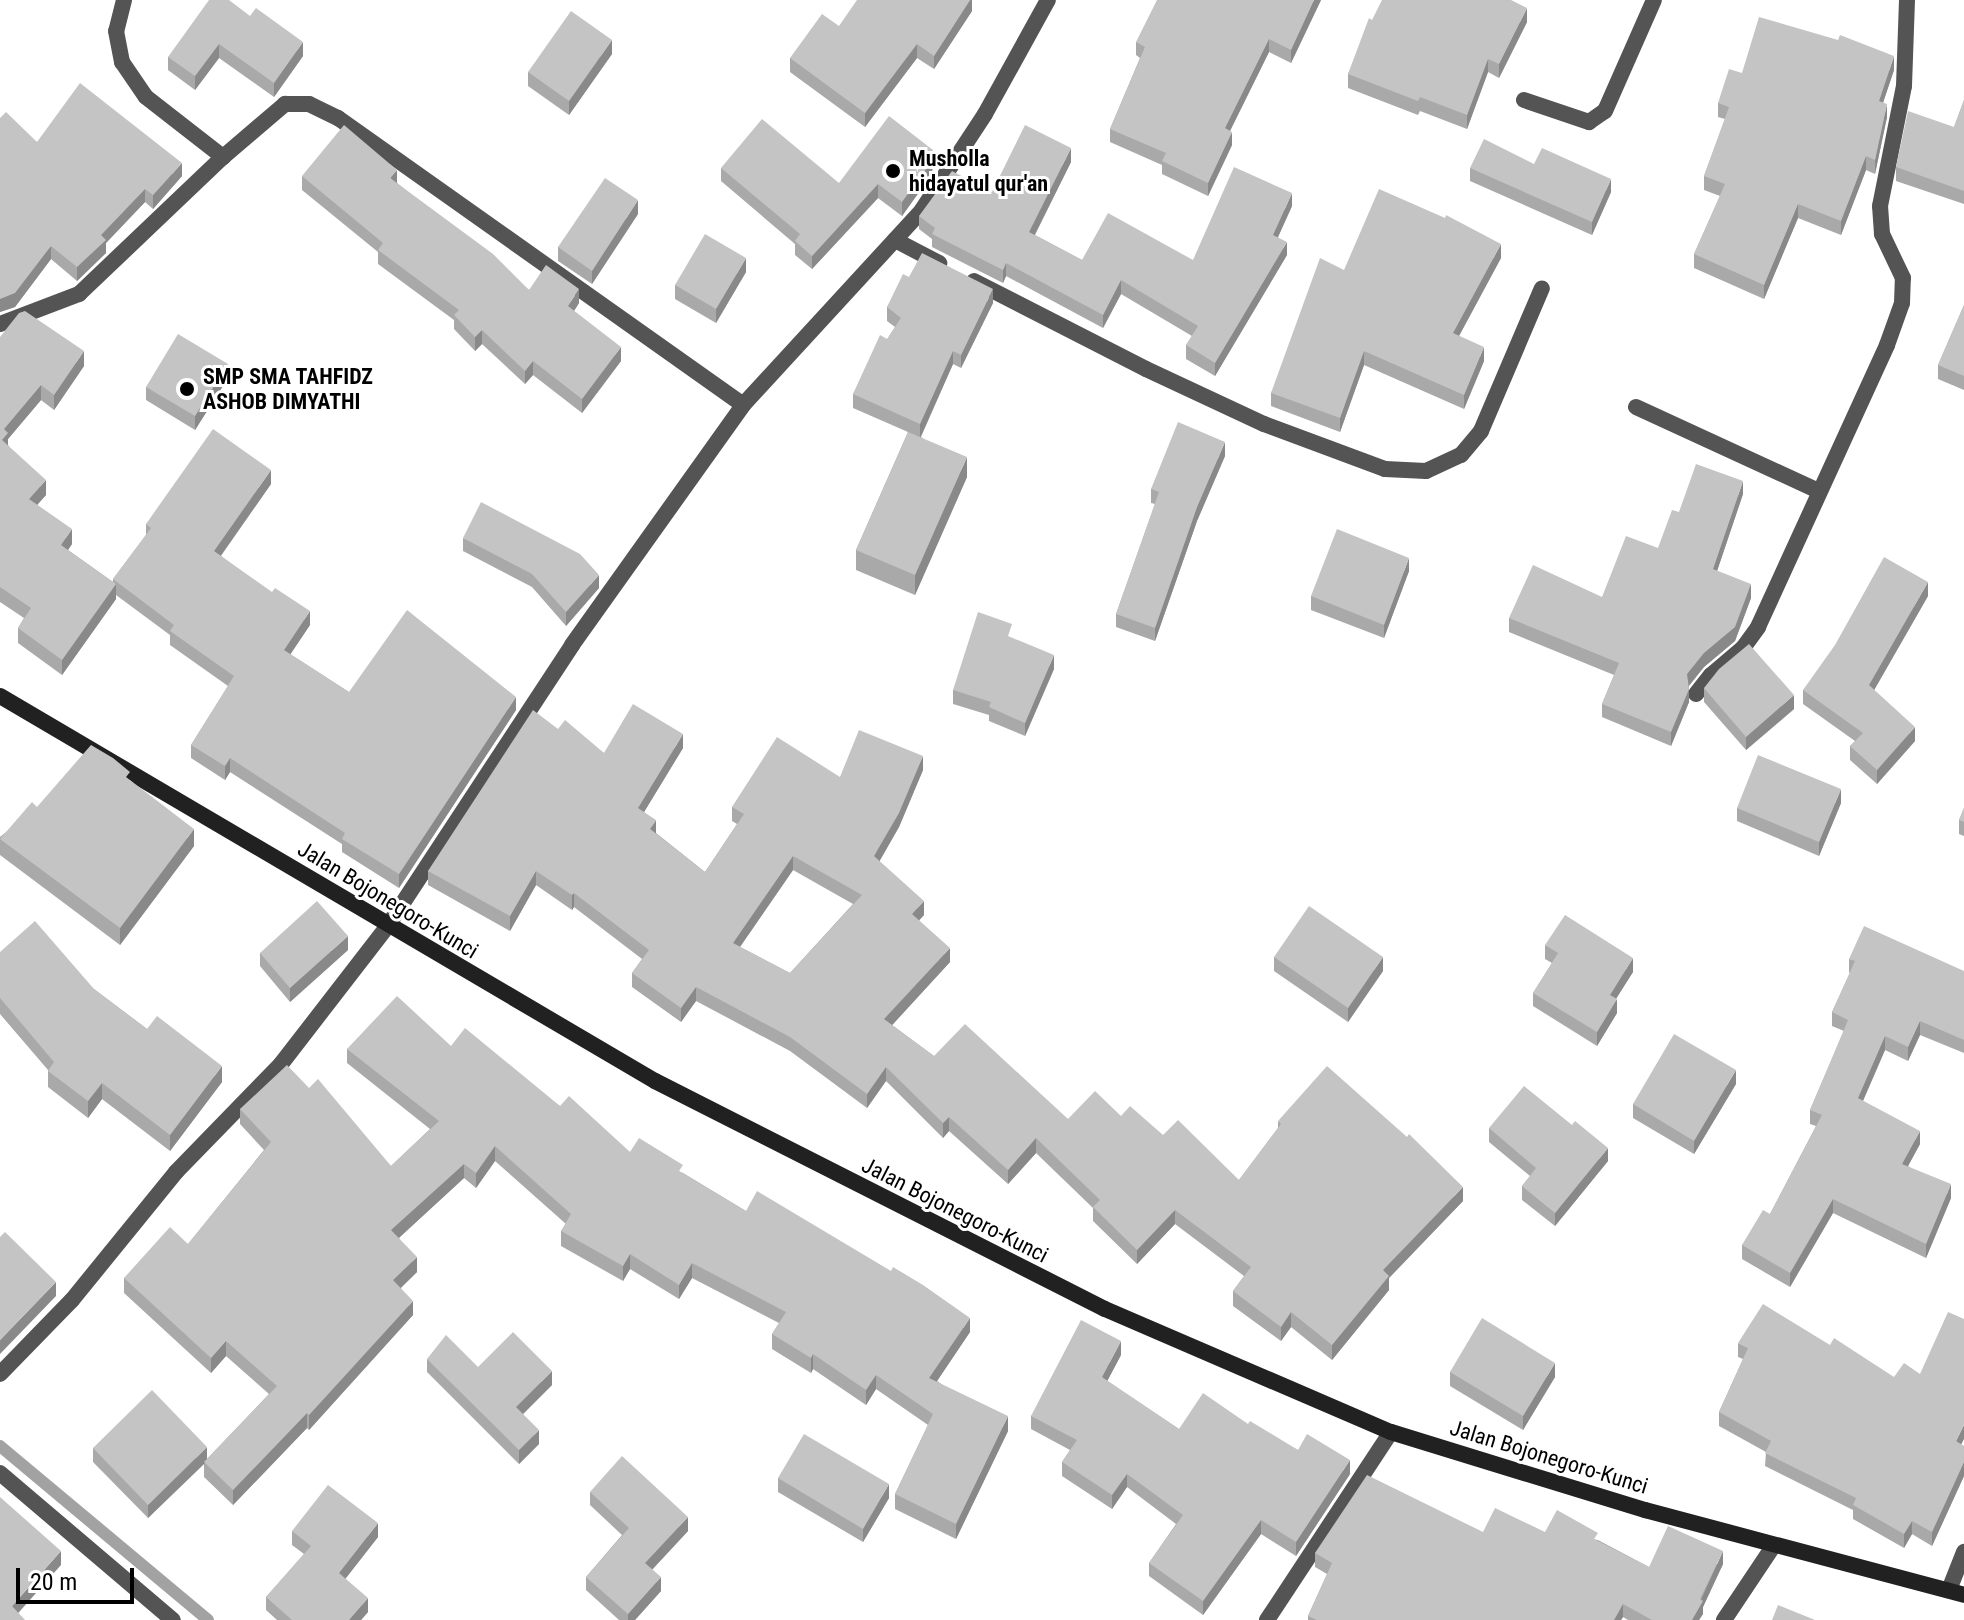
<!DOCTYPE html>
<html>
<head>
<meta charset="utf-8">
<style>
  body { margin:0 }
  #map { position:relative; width:1964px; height:1620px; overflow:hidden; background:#fff; font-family:"Roboto Condensed",sans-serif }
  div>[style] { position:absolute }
  .stream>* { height:12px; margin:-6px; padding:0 6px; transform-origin:6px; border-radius:6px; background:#a2a2a2 }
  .street>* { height:16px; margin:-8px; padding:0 8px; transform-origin:8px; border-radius:8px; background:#545454 }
  .secondary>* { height:16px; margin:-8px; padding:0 8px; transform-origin:8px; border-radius:8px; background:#212121 }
  .wall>* { inset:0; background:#a9a9a9 }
  .shaded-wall>* { inset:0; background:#898989 }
  .building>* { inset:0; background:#c4c4c4 }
  .dots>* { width:22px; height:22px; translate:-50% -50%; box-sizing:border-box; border:4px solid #fff; border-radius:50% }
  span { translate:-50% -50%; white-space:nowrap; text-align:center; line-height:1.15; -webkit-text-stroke:6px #fff; paint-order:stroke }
  .poi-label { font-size:22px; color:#000; font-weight:700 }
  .left { translate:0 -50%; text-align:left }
  .street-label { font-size:22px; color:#000 }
  .scale { position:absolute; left:16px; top:1568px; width:118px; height:36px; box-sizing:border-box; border:4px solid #000; border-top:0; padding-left:10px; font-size:24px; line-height:28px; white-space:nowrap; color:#000; -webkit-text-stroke:6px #fff; paint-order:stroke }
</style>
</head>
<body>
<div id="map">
  <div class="stream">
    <i style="left:0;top:1446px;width:271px;rotate:39.9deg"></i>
  </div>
  <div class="street">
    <i style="left:124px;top:0;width:32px;rotate:104deg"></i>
    <i style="left:116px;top:31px;width:32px;rotate:79deg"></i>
    <i style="left:122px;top:62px;width:42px;rotate:55.6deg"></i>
    <i style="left:146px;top:97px;width:98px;rotate:37.9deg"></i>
    <i style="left:1524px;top:100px;width:69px;rotate:18.7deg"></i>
    <i style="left:1589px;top:122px;width:19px;rotate:-35deg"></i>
    <i style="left:1605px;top:111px;width:121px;rotate:-66.2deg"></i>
    <i style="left:895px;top:240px;width:50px;rotate:27.6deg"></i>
    <i style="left:974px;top:281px;width:193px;rotate:27.1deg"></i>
    <i style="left:1146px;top:369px;width:130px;rotate:25deg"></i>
    <i style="left:1264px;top:424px;width:129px;rotate:20.4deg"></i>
    <i style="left:1385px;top:469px;width:41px;rotate:2.8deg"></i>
    <i style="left:1426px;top:471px;width:38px;rotate:-25deg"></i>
    <i style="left:1461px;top:455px;width:31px;rotate:-50deg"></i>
    <i style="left:1481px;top:431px;width:155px;rotate:-66.9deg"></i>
    <i style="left:0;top:324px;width:85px;rotate:-20.8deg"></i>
    <i style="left:79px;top:294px;width:199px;rotate:-43.6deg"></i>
    <i style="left:223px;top:157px;width:82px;rotate:-40.5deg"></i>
    <i style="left:285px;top:104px;width:24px"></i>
    <i style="left:309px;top:104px;width:32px;rotate:26deg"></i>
    <i style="left:338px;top:118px;width:496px;rotate:35.3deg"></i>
    <i style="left:1636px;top:407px;width:201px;rotate:24.7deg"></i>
    <i style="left:1696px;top:694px;width:24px;rotate:-52deg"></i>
    <i style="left:1711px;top:675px;width:42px;rotate:-40.2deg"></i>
    <i style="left:1743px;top:648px;width:26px;rotate:-54deg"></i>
    <i style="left:1758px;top:627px;width:310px;rotate:-65.4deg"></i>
    <i style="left:1887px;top:345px;width:45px;rotate:-70.3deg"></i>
    <i style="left:1902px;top:303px;width:25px;rotate:-88deg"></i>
    <i style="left:1903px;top:278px;width:49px;rotate:-115.5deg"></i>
    <i style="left:1882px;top:234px;width:28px;rotate:-94deg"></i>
    <i style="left:1880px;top:206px;width:122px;rotate:-78.7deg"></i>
    <i style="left:1904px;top:86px;width:86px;rotate:-88deg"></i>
    <i style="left:0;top:1374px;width:103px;rotate:-45.8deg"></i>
    <i style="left:72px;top:1300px;width:165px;rotate:-50.9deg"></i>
    <i style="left:176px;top:1172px;width:151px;rotate:-45.8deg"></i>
    <i style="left:281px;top:1064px;width:173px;rotate:-52.3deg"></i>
    <i style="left:387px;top:927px;width:337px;rotate:-56.7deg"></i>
    <i style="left:572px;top:645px;width:295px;rotate:-54.5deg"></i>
    <i style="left:743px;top:405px;width:265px;rotate:-47.4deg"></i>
    <i style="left:922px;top:210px;width:115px;rotate:-56.7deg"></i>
    <i style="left:985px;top:114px;width:130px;rotate:-61.1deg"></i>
    <i style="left:0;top:1473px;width:227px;rotate:40.4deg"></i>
    <i style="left:1949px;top:1590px;width:41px;rotate:-68.5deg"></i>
    <i style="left:1267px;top:1620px;width:225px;rotate:-56.6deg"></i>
    <i style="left:1724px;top:1620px;width:90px;rotate:-56.3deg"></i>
  </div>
  <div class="secondary">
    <i style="left:0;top:696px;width:760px;rotate:30.45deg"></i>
    <i style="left:655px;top:1081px;width:504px;rotate:26.87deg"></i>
    <i style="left:1105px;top:1309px;width:311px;rotate:23.3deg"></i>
    <i style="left:1391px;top:1432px;width:266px;rotate:17.1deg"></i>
    <i style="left:1645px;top:1510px;width:330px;rotate:14.9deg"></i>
  </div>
  <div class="wall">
    <i style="clip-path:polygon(972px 0,972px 11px,934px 69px,917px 58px,865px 127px,790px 72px,790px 58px,839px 26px)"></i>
    <i style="clip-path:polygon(1321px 0,1291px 63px,1269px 52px,1230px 131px,1232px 145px,1208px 196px,1162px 174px,1162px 165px,1110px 142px,1110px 129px,1140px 58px,1136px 55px,1136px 42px)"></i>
    <i style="clip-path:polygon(250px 16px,303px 56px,274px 97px,219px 58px,195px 90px,168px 70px,168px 57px)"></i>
    <i style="clip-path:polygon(1372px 20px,1527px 22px,1499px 78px,1488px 72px,1467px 129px,1420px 111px,1418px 115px,1348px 88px,1348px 74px)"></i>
    <i style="clip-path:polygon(612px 54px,569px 115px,528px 86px,528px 72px)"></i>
    <i style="clip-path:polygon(1894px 70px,1883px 102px,1887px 117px,1875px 174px,1866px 170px,1841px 235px,1798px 218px,1764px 299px,1694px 268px,1694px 254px,1720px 196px,1704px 190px,1704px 176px,1725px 119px,1718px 117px,1718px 103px,1742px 73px)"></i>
    <i style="clip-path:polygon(1964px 100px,1964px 204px,1896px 181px,1896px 167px,1954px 127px)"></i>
    <i style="clip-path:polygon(0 118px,37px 142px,182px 176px,153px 209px,145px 202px,106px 243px,106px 253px,77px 281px,51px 259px,15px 307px,0 312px)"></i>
    <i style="clip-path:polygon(1071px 162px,1035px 235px,1082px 260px,1193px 260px,1292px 206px,1278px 237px,1287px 255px,1215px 376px,1186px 359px,1186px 345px,1192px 336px,1121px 294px,1103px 328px,1006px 276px,1003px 283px,932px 247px,932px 239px,919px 229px,919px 216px,992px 192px)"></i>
    <i style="clip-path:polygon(933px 164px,932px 174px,902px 216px,878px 198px,812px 269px,795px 255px,795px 244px,721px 181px,721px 168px,839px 183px)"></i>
    <i style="clip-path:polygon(1534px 164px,1611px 192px,1592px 235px,1470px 181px,1470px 168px)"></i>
    <i style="clip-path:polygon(302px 176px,397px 183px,529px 290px,579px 303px,574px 311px,621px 361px,582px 413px,533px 375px,525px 384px,482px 344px,475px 351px,454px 329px,454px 320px,378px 264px,378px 252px,302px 190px)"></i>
    <i style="clip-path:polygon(638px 214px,592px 284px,558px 261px,558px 247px)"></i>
    <i style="clip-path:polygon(1501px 258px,1459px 336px,1484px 361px,1464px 409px,1364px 365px,1340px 432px,1271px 406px,1271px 393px,1344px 270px)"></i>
    <i style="clip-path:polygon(746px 272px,716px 323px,675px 299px,675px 285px)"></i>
    <i style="clip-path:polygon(909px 277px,993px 303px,961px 368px,953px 364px,921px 437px,967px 477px,915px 595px,856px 570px,856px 550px,908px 432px,853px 408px,853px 394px,895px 327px,887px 321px,887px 307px)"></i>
    <i style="clip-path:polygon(1964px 305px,1964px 390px,1938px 379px,1938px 365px)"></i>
    <i style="clip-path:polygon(0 337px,84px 366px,54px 410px,41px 400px,8px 439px,8px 445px,46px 495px,37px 505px,72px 544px,68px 550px,113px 582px,113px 579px,146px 535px,146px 524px,271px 484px,221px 556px,310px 625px,290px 654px,349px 692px,516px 710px,399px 888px,342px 852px,342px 844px,230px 772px,225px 780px,191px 758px,191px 745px,228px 686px,170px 645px,170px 635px,116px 595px,116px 599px,62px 675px,18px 643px,18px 628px,24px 618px,0 602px)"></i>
    <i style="clip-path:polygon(228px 378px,195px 430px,146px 400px,146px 387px)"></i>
    <i style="clip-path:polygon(1225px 456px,1197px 521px,1155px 641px,1116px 627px,1116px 614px,1155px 504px,1151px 503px,1151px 489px)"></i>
    <i style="clip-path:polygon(1743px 494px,1717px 571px,1751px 598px,1735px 641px,1704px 667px,1689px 686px,1689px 702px,1671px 746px,1602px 717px,1602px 704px,1614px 675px,1509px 632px,1509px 618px,1602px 597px,1658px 548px,1679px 512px)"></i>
    <i style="clip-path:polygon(463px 538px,599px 588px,566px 626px,532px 587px,463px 551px)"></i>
    <i style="clip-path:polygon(1409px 571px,1384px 638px,1311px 610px,1311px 596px)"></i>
    <i style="clip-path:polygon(1928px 596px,1874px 690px,1915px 741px,1877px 784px,1850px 760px,1850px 746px,1855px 741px,1803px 704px,1803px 690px)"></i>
    <i style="clip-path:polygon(1012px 638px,1054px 669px,1025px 736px,989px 721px,989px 715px,953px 704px,953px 690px)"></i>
    <i style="clip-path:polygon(1704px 688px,1794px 709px,1746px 750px,1704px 702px)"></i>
    <i style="clip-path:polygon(evenodd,558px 729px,604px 753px,683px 748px,644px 812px,656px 833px,705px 872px,737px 824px,732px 821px,732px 807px,840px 777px,923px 770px,899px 827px,879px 861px,924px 915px,919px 920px,950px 962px,892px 1025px,934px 1056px,1068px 1119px,1121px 1116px,1163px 1135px,1239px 1180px,1278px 1128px,1278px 1121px,1463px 1201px,1389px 1278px,1389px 1290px,1332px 1360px,1291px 1327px,1281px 1341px,1233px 1306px,1233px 1291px,1244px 1276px,1175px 1224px,1137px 1264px,1093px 1221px,1093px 1208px,1036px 1153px,1008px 1184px,949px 1131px,943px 1138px,886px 1081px,867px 1108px,790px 1051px,696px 1001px,681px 1022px,632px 987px,632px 973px,642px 959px,574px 907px,572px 910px,536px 885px,510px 931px,428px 885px,428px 871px,558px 729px,793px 870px,853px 904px,790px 973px,740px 947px,793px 870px)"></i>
    <i style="clip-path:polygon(130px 780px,194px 846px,120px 945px,0 855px,0 837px,37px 807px)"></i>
    <i style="clip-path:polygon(1841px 803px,1819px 856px,1737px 821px,1737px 808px)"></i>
    <i style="clip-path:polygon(1964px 808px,1964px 836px,1959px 834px,1959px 820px)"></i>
    <i style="clip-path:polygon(1545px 945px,1633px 972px,1616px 999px,1617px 1013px,1597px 1046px,1533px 1006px,1533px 993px,1552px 963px,1545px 959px)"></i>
    <i style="clip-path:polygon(348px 950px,290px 1002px,260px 966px,260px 953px)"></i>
    <i style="clip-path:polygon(0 952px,94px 989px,147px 1029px,222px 1082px,170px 1151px,102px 1099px,88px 1118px,48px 1087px,48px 1070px,0 1014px)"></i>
    <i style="clip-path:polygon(1274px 957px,1383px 971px,1348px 1022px,1274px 971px)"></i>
    <i style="clip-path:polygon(1849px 959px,1964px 971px,1964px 1053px,1920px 1035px,1908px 1061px,1885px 1050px,1863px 1101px,1920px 1144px,1908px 1166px,1951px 1198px,1926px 1258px,1833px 1213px,1790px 1287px,1742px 1259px,1742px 1245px,1770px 1214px,1816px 1126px,1810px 1124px,1810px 1110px,1844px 1031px,1832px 1026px,1832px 1012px,1850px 973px,1849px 972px)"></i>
    <i style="clip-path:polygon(451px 1046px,560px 1106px,630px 1152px,683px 1173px,746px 1211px,970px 1332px,937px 1381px,1008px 1431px,956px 1539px,895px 1509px,895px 1494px,928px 1425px,876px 1389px,866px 1405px,813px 1369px,811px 1373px,772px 1349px,772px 1334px,779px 1323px,692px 1278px,679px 1299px,630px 1269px,623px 1281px,561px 1246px,561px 1231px,566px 1224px,495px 1161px,476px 1188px,464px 1178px,399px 1238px,417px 1272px,401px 1288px,413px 1315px,309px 1430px,307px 1428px,233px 1505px,204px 1477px,204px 1464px,148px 1518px,93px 1462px,93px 1448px,207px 1459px,269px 1394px,226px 1356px,211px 1373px,124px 1293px,124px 1278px,188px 1244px,264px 1150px,240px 1124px,240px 1109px,309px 1088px,391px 1166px,430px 1129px,347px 1063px,347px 1049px)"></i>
    <i style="clip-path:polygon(1736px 1084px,1694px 1154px,1633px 1118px,1633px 1104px)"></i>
    <i style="clip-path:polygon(1489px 1128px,1608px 1161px,1555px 1226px,1522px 1200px,1522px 1186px,1530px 1176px,1489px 1142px)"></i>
    <i style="clip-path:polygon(1738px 1343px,1964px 1446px,1964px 1476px,1932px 1546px,1912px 1534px,1904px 1548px,1853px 1519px,1853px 1510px,1765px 1466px,1766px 1452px,1719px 1426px,1719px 1412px,1743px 1359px,1738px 1357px)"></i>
    <i style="clip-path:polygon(1121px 1355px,1107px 1381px,1179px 1429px,1248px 1424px,1298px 1450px,1350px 1474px,1296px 1556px,1261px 1534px,1203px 1615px,1149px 1576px,1149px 1563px,1176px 1524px,1127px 1487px,1112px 1509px,1062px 1476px,1062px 1462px,1070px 1450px,1031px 1429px,1031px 1416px)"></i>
    <i style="clip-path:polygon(427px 1359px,478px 1367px,552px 1385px,523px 1414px,539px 1444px,519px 1464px,427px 1372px)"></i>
    <i style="clip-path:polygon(1450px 1372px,1555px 1377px,1523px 1430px,1450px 1386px)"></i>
    <i style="clip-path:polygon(778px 1478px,889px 1498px,863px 1542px,778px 1492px)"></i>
    <i style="clip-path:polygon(590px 1492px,688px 1531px,652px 1570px,661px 1591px,635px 1620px,619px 1620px,586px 1590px,586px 1577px,622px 1535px,590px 1505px)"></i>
    <i style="clip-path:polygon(292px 1531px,378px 1537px,345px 1579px,368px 1612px,361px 1620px,277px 1620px,266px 1610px,266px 1597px,304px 1554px,292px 1545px)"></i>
    <i style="clip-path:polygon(1483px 1532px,1545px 1532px,1598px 1540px,1649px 1567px,1723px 1564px,1703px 1607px,1703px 1614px,1699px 1620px,1628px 1620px,1623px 1617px,1621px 1620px,1308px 1620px,1308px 1616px,1327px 1574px,1315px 1567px,1315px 1553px)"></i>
  </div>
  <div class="shaded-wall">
    <i style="clip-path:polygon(970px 0,972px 0,972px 11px,934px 69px,934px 56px)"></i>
    <i style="clip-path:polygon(1314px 0,1321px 0,1291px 63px,1291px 50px)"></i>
    <i style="clip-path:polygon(1527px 8px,1527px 22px,1499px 78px,1499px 64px)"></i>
    <i style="clip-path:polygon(1269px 39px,1269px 52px,1225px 141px,1225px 128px)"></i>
    <i style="clip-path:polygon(612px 40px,612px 54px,569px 115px,569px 101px)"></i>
    <i style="clip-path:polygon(303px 42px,303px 56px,274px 97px,274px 83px)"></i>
    <i style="clip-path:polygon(219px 44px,219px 58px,195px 90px,195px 76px)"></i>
    <i style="clip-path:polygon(917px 44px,917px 58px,865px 127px,865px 113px)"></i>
    <i style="clip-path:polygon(1894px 56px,1894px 70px,1879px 115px,1879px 101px)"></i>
    <i style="clip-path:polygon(1488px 59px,1488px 72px,1467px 129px,1467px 115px)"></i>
    <i style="clip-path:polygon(1887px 104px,1887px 117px,1875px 174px,1875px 160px)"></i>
    <i style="clip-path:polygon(1232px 132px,1232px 145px,1208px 196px,1208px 183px)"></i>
    <i style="clip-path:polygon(1071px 148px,1071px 162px,1029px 246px,1029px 232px)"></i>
    <i style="clip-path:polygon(933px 150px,932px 174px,902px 216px,902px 202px,927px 158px)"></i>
    <i style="clip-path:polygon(1866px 156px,1866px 170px,1841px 235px,1841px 221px)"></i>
    <i style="clip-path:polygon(182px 163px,182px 176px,153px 209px,153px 195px)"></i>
    <i style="clip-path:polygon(397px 170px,397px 184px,390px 178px)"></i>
    <i style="clip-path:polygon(1611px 179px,1611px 192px,1592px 235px,1592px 222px)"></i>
    <i style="clip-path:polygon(878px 184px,878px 198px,812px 269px,812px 256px)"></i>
    <i style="clip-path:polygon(145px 189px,145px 202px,106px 243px,106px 253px,77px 281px,77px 267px,101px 235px)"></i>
    <i style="clip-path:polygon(1292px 193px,1292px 206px,1273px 248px,1273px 235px)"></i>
    <i style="clip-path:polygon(638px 200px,638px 214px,592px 284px,592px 271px)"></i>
    <i style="clip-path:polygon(1798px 204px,1798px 218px,1764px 299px,1764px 285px)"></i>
    <i style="clip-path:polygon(1287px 242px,1287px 255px,1215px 376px,1215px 363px)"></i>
    <i style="clip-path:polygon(1501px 244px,1501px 258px,1453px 347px,1453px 333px)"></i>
    <i style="clip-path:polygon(51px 246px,51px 259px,15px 307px,0 312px,0 299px)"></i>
    <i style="clip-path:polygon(746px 258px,746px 272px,716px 323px,716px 309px)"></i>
    <i style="clip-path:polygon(1006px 263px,1006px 276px,1003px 283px,1003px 270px)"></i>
    <i style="clip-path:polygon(1121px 280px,1121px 294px,1103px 328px,1103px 315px)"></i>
    <i style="clip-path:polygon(579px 289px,579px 303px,568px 320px,568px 306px)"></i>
    <i style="clip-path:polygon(993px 289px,993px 303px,961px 368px,961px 355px)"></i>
    <i style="clip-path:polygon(482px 330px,482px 344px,475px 351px,475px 337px)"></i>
    <i style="clip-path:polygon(621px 347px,621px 361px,582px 413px,582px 399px)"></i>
    <i style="clip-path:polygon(1484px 347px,1484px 361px,1464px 409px,1464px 395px)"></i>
    <i style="clip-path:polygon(84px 351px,84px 366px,54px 410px,54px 395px)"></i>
    <i style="clip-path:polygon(953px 351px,953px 364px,920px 438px,920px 424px)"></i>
    <i style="clip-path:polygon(1364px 351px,1364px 365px,1340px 432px,1340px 418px)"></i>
    <i style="clip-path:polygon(533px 361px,533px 375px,525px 384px,525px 371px)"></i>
    <i style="clip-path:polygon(228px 364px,228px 378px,195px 430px,195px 416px)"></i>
    <i style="clip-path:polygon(41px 385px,41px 400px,8px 439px,8px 448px,2px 440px,4px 429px)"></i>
    <i style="clip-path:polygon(1225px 442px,1225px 456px,1197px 521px,1155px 641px,1155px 628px,1197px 507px)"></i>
    <i style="clip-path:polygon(967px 457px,967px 477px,915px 595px,915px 575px)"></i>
    <i style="clip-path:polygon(271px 470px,271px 484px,214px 565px,214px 551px)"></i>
    <i style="clip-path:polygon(46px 480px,46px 495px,29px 514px,29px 499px)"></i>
    <i style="clip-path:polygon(1743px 481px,1743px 494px,1713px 583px,1713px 569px)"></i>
    <i style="clip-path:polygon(72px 529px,72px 544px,61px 560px,61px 545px)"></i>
    <i style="clip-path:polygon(1409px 558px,1409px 571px,1384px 638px,1384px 625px)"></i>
    <i style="clip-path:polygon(599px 575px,599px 588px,566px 626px,566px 612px)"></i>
    <i style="clip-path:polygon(1928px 582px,1928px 596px,1869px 699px,1869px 685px)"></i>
    <i style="clip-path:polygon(116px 584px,116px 599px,62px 675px,62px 660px)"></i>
    <i style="clip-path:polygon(1751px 584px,1751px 598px,1735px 641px,1704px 667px,1687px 688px,1687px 674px)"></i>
    <i style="clip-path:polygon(310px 611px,310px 625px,284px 664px,284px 650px)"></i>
    <i style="clip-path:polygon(1054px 655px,1054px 669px,1025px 736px,1025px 723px)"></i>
    <i style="clip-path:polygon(1689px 689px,1689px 702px,1671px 746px,1671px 732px)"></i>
    <i style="clip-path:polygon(1794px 695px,1794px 709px,1746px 750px,1746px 737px)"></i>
    <i style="clip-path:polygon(516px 697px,516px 710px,399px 888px,399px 874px)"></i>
    <i style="clip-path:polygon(1915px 727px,1915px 741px,1877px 784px,1877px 770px)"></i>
    <i style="clip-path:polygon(683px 734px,683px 748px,638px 822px,638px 808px)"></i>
    <i style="clip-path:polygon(923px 756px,923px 770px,899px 827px,874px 871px,874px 856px)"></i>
    <i style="clip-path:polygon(230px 758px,230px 772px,225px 780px,225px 766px)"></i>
    <i style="clip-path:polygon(1841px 789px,1841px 803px,1819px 856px,1819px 842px)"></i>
    <i style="clip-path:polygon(656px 820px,656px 834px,650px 829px)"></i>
    <i style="clip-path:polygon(194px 829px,194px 846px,120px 945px,120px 928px)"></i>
    <i style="clip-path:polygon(793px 856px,793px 870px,733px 957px,733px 943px)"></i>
    <i style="clip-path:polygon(536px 871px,536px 885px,510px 931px,510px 916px)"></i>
    <i style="clip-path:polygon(574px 893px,574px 907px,572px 910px,572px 895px)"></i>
    <i style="clip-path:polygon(924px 901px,924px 915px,912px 928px,912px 914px)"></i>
    <i style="clip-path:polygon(348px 936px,348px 950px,290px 1002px,290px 988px)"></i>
    <i style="clip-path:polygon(950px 948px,950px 962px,884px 1034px,884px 1019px)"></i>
    <i style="clip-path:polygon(1383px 957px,1383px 971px,1348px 1022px,1348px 1008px)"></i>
    <i style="clip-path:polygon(1633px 958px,1633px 972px,1610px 1008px,1610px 995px)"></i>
    <i style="clip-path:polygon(696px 987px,696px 1001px,681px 1022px,681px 1008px)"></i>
    <i style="clip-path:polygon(1617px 999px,1617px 1013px,1597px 1046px,1597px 1032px)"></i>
    <i style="clip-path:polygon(1920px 1021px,1920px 1035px,1908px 1061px,1908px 1047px)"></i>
    <i style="clip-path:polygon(1885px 1036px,1885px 1050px,1858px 1112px,1858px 1098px)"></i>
    <i style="clip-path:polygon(222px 1066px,222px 1082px,170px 1151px,170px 1135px)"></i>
    <i style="clip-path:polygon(886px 1067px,886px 1081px,867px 1108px,867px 1094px)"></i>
    <i style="clip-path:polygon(1736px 1070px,1736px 1084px,1694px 1154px,1694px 1141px)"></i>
    <i style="clip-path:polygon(102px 1083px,102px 1099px,88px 1118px,88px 1101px)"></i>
    <i style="clip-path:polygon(949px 1117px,949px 1131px,943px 1138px,943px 1123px)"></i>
    <i style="clip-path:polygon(1920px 1131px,1920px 1144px,1902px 1177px,1902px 1164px)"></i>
    <i style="clip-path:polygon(1036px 1138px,1036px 1153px,1008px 1184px,1008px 1170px)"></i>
    <i style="clip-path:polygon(495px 1146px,495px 1161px,476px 1188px,476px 1173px)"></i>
    <i style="clip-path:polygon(1608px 1148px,1608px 1161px,1555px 1226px,1555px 1213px)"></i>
    <i style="clip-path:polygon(464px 1164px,464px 1178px,391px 1245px,391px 1230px)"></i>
    <i style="clip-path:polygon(1951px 1184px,1951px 1198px,1926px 1258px,1926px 1244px)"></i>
    <i style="clip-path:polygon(1463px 1187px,1463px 1201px,1389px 1278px,1389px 1290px,1332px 1360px,1332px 1345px,1383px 1270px)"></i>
    <i style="clip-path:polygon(1833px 1199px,1833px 1213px,1790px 1287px,1790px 1273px)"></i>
    <i style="clip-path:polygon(1175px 1210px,1175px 1224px,1137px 1264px,1137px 1250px)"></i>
    <i style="clip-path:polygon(630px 1254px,630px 1269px,623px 1281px,623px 1266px)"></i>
    <i style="clip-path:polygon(417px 1257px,417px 1272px,393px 1295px,393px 1280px)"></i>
    <i style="clip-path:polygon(692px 1263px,692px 1278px,679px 1299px,679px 1285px)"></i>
    <i style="clip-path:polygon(56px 1282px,56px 1296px,0 1354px,0 1340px)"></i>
    <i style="clip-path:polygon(413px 1301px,413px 1315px,309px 1430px,309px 1415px)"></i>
    <i style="clip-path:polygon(1291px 1312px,1291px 1327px,1281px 1341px,1281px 1327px)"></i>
    <i style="clip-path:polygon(970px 1318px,970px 1332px,929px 1393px,929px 1378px)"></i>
    <i style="clip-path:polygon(226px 1341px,226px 1356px,211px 1373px,211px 1358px)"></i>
    <i style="clip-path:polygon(1121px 1341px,1121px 1355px,1102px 1391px,1102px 1377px)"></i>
    <i style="clip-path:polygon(813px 1354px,813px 1369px,811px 1373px,811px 1358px)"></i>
    <i style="clip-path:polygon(1555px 1363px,1555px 1377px,1523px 1430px,1523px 1416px)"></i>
    <i style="clip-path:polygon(552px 1371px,552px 1385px,516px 1421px,516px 1407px)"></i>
    <i style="clip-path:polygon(876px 1375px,876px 1389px,866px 1405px,866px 1390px)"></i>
    <i style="clip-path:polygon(307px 1413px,307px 1428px,233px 1505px,233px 1490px)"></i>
    <i style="clip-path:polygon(1008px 1416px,1008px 1431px,956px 1539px,956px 1524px)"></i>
    <i style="clip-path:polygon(1964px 1425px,1964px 1439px,1956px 1455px,1956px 1441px)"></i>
    <i style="clip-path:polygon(539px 1430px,539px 1444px,519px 1464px,519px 1450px)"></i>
    <i style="clip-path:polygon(207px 1447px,207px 1461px,148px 1518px,148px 1505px)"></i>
    <i style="clip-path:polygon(1350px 1460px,1350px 1474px,1296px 1556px,1296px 1542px)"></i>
    <i style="clip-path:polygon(1964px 1462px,1964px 1476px,1932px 1546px,1932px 1532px)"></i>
    <i style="clip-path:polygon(1127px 1474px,1127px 1487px,1112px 1509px,1112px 1495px)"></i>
    <i style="clip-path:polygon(889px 1484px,889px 1498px,863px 1542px,863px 1529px)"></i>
    <i style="clip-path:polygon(688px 1517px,688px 1531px,645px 1577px,645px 1563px)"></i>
    <i style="clip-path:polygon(1261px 1520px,1261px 1534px,1203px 1615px,1203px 1601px)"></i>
    <i style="clip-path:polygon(1912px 1521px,1912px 1534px,1904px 1548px,1904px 1534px)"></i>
    <i style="clip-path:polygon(378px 1523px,378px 1537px,339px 1587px,339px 1573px)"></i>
    <i style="clip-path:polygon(61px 1551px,61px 1565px,12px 1620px,12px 1606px)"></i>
    <i style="clip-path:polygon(1723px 1551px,1723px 1564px,1703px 1607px,1703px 1614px,1699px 1620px,1692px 1620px)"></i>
    <i style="clip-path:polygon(661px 1577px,661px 1591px,635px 1620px,628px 1620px,628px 1614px)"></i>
    <i style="clip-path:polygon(368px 1598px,368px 1612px,361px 1620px,349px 1620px)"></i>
    <i style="clip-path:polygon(1623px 1604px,1623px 1617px,1621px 1620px,1614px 1620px)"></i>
  </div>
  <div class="building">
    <i style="clip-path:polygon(209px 0,229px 0,250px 16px,256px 8px,303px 42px,274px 83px,219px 44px,195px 76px,168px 57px)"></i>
    <i style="clip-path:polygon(857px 0,970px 0,934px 56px,917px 44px,865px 113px,790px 58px,822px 14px,839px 26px)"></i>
    <i style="clip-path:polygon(1157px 0,1314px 0,1291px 50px,1269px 39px,1225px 128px,1232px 132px,1208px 183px,1162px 161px,1166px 153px,1110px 129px,1145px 47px,1136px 42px)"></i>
    <i style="clip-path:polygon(1382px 0,1511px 0,1527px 8px,1499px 64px,1488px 59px,1467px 115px,1420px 97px,1418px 101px,1348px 74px,1369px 18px,1372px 20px)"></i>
    <i style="clip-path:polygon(571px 11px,612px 40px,569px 101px,528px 72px)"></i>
    <i style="clip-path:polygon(1759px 17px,1838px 40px,1840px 35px,1894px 56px,1879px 101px,1887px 104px,1875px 160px,1866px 156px,1841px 221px,1798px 204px,1764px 285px,1694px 254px,1725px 184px,1704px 176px,1729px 107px,1718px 103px,1729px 69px,1742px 73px)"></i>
    <i style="clip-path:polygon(80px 83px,182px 163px,153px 195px,145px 189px,101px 235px,106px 240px,77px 267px,51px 246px,15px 293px,0 299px,0 118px,6px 112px,37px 142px)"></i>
    <i style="clip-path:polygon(1964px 100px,1964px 191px,1896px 167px,1908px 111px,1954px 127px)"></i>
    <i style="clip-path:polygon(889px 116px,933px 150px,927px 158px,932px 161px,902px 202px,878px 184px,812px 256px,795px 241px,800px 234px,721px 168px,762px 119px,839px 183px)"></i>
    <i style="clip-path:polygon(344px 125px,397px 170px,390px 178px,493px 254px,529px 290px,546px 265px,579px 289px,568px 306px,621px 347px,582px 399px,533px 361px,525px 371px,482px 330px,475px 337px,454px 315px,459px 310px,378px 250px,383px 243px,302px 176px)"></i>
    <i style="clip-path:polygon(1025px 125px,1071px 148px,1029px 232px,1082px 260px,1108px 213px,1193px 260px,1234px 167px,1292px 193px,1273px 235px,1287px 242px,1215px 363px,1186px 345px,1198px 326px,1121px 280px,1103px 315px,1006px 263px,1003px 270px,932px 234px,935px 228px,919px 216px,952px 171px,992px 192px)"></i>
    <i style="clip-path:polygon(1484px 139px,1534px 164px,1542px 148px,1611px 179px,1592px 222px,1470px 168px)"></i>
    <i style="clip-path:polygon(605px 178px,638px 200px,592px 271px,558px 247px)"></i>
    <i style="clip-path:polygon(1379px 189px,1445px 218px,1446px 215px,1501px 244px,1453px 333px,1484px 347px,1464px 395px,1364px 351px,1340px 418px,1271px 393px,1320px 258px,1344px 270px)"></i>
    <i style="clip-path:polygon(705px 234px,746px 258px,716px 309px,675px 285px)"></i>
    <i style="clip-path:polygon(922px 253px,993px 289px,961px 355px,953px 351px,920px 424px,853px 394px,880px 335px,887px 339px,901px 318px,887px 307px,903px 274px,909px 277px)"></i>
    <i style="clip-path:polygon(1964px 305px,1964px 376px,1938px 365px)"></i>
    <i style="clip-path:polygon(25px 311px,84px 351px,54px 395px,41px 385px,4px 429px,8px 433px,2px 440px,46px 480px,29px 499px,72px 529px,61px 545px,116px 584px,62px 660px,18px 628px,31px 608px,0 587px,0 337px,19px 313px)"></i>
    <i style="clip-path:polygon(178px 334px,228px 364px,195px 416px,146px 387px)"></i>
    <i style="clip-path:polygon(1178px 422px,1225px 442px,1197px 507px,1155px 628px,1116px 614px,1159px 492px,1151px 489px)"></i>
    <i style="clip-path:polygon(213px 429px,271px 470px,214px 551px,272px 592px,275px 588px,310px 611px,284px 650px,349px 692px,407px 610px,516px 697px,399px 874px,342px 839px,345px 833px,230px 758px,225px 766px,191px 745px,234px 676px,170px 631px,174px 625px,113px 579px,151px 528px,146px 524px)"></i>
    <i style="clip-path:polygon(908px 432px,967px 457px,915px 575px,856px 550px)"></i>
    <i style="clip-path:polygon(1696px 464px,1743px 481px,1713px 569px,1751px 584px,1735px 627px,1704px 653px,1687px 674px,1689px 689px,1671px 732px,1602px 704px,1619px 663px,1509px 618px,1533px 565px,1602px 597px,1626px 536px,1658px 548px,1672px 510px,1679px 512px)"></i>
    <i style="clip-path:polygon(481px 502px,580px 554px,599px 575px,566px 612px,532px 574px,463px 538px)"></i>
    <i style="clip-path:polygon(1337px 529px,1409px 558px,1384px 625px,1311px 596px)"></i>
    <i style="clip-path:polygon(1884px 557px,1928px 582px,1869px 685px,1915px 727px,1877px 770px,1850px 746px,1863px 733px,1803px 690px,1835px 645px)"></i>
    <i style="clip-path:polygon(978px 612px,1012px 624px,1008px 636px,1054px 655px,1025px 723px,989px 707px,991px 702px,953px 690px)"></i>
    <i style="clip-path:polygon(1749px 644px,1794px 695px,1746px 737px,1704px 688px,1719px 669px)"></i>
    <i style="clip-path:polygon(evenodd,633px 704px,683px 734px,638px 808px,656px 820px,650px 829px,705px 872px,744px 814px,732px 807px,777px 737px,840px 777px,859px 730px,923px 756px,899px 813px,874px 856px,924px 901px,912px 914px,950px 948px,884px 1019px,934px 1056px,965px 1024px,1068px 1119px,1095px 1091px,1121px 1116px,1130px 1106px,1163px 1135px,1178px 1120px,1239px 1180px,1281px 1124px,1278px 1121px,1327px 1066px,1407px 1137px,1409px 1134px,1463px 1187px,1383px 1270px,1389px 1276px,1332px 1345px,1291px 1312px,1281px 1327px,1233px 1291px,1251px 1267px,1175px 1210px,1137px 1250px,1093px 1207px,1100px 1200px,1036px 1138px,1008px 1170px,949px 1117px,943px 1123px,886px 1067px,867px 1094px,790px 1037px,696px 987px,681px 1008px,632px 973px,649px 950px,574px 893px,572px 895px,536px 871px,510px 916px,428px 871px,533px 710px,558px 729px,565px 720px,604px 753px,633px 704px,793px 856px,862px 895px,790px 973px,733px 943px,793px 856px)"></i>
    <i style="clip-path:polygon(91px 745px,113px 758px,130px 772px,126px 777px,194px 829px,120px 928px,0 839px,32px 802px,37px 807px)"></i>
    <i style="clip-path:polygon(1758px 755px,1841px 789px,1819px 842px,1737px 808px)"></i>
    <i style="clip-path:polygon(1964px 808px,1964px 822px,1959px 820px)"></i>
    <i style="clip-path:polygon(317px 901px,348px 936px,290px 988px,260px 953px)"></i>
    <i style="clip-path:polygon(1309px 906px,1383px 957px,1348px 1008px,1274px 957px)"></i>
    <i style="clip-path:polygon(1565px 915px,1633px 958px,1610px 995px,1617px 999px,1597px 1032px,1533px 993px,1558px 953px,1545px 945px)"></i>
    <i style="clip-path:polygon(35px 921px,94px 989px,147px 1029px,157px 1016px,222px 1066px,170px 1135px,102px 1083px,88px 1101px,48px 1071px,54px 1062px,0 998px,0 952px)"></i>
    <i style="clip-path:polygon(1864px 926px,1964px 971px,1964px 1040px,1920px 1021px,1908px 1047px,1885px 1036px,1858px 1098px,1920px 1131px,1902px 1164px,1951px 1184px,1926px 1244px,1833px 1199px,1790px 1273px,1742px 1245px,1763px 1210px,1770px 1214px,1822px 1115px,1810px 1110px,1848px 1020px,1832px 1012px,1855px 961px,1849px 959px)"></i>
    <i style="clip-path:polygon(397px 996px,451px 1046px,465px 1028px,560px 1106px,569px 1096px,630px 1152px,639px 1138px,683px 1165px,679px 1171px,746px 1211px,757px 1191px,891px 1271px,893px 1267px,923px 1285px,970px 1318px,929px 1378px,1008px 1416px,956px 1524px,895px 1494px,933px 1414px,876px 1375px,866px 1390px,813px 1354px,811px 1358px,772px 1334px,786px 1312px,692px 1263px,679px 1285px,630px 1254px,623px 1266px,561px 1231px,571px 1214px,495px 1146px,476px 1173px,464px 1164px,391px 1230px,417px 1257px,393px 1280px,413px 1301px,309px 1415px,307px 1413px,233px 1490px,204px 1462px,277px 1386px,226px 1341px,211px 1358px,124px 1278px,170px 1227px,188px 1244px,271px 1142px,240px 1109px,287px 1065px,309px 1088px,318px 1079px,391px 1166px,439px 1121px,347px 1049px)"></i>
    <i style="clip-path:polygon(1674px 1034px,1736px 1070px,1694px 1141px,1633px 1104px)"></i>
    <i style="clip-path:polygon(1524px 1086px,1572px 1125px,1575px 1121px,1608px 1148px,1555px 1213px,1522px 1186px,1536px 1168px,1489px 1128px)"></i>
    <i style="clip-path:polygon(5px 1232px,56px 1282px,0 1340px,0 1237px)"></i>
    <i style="clip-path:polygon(1763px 1304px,1830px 1345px,1834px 1338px,1894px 1377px,1904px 1363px,1920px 1374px,1948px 1312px,1964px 1319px,1964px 1425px,1956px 1441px,1964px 1446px,1964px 1462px,1932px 1532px,1912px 1521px,1904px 1534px,1853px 1505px,1856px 1498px,1765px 1453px,1771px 1441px,1719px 1412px,1748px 1348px,1738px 1343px)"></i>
    <i style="clip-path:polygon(1482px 1318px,1555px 1363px,1523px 1416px,1450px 1372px)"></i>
    <i style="clip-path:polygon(1081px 1320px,1121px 1341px,1102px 1377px,1179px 1429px,1203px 1393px,1248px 1424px,1250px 1421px,1298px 1450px,1307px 1434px,1350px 1460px,1296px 1542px,1261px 1520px,1203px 1601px,1149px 1563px,1183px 1515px,1127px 1474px,1112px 1495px,1062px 1462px,1077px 1440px,1031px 1416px)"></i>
    <i style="clip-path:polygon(513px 1332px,552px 1371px,516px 1407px,539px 1430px,519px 1450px,427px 1359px,446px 1335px,478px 1367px)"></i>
    <i style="clip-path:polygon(152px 1390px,207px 1447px,148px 1505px,93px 1448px)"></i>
    <i style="clip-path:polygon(804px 1434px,889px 1484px,863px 1529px,778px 1478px)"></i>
    <i style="clip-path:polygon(622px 1456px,688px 1517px,645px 1563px,661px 1577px,628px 1614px,586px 1577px,629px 1528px,590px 1492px)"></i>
    <i style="clip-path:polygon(1367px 1475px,1483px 1532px,1495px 1508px,1545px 1532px,1557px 1510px,1598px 1533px,1594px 1539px,1649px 1567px,1668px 1526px,1723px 1551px,1700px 1599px,1703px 1601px,1692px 1620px,1652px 1620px,1623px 1604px,1614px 1620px,1317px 1620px,1308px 1616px,1332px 1563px,1315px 1553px)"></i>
    <i style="clip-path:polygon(328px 1485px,378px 1523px,339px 1573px,368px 1598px,349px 1620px,292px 1620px,266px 1597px,311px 1546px,292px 1531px)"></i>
    <i style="clip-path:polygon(0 1497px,61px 1551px,12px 1606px,25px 1620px,0 1620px)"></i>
    <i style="clip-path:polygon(1778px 1605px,1815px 1620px,1772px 1620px)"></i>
  </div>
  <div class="dots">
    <i style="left:893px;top:171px;background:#000"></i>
    <i style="left:187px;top:389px;background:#000"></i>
  </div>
  <div class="poi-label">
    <span class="left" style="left:909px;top:171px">Musholla<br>hidayatul qur'an</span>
    <span class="left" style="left:203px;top:389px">SMP SMA TAHFIDZ<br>ASHOB DIMYATHI</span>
  </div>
  <div class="street-label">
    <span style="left:388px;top:900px;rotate:31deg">Jalan Bojonegoro-Kunci</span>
    <span style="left:955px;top:1210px;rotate:27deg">Jalan Bojonegoro-Kunci</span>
    <span style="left:1549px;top:1457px;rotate:17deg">Jalan Bojonegoro-Kunci</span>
  </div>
  <div class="scale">20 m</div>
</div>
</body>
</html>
